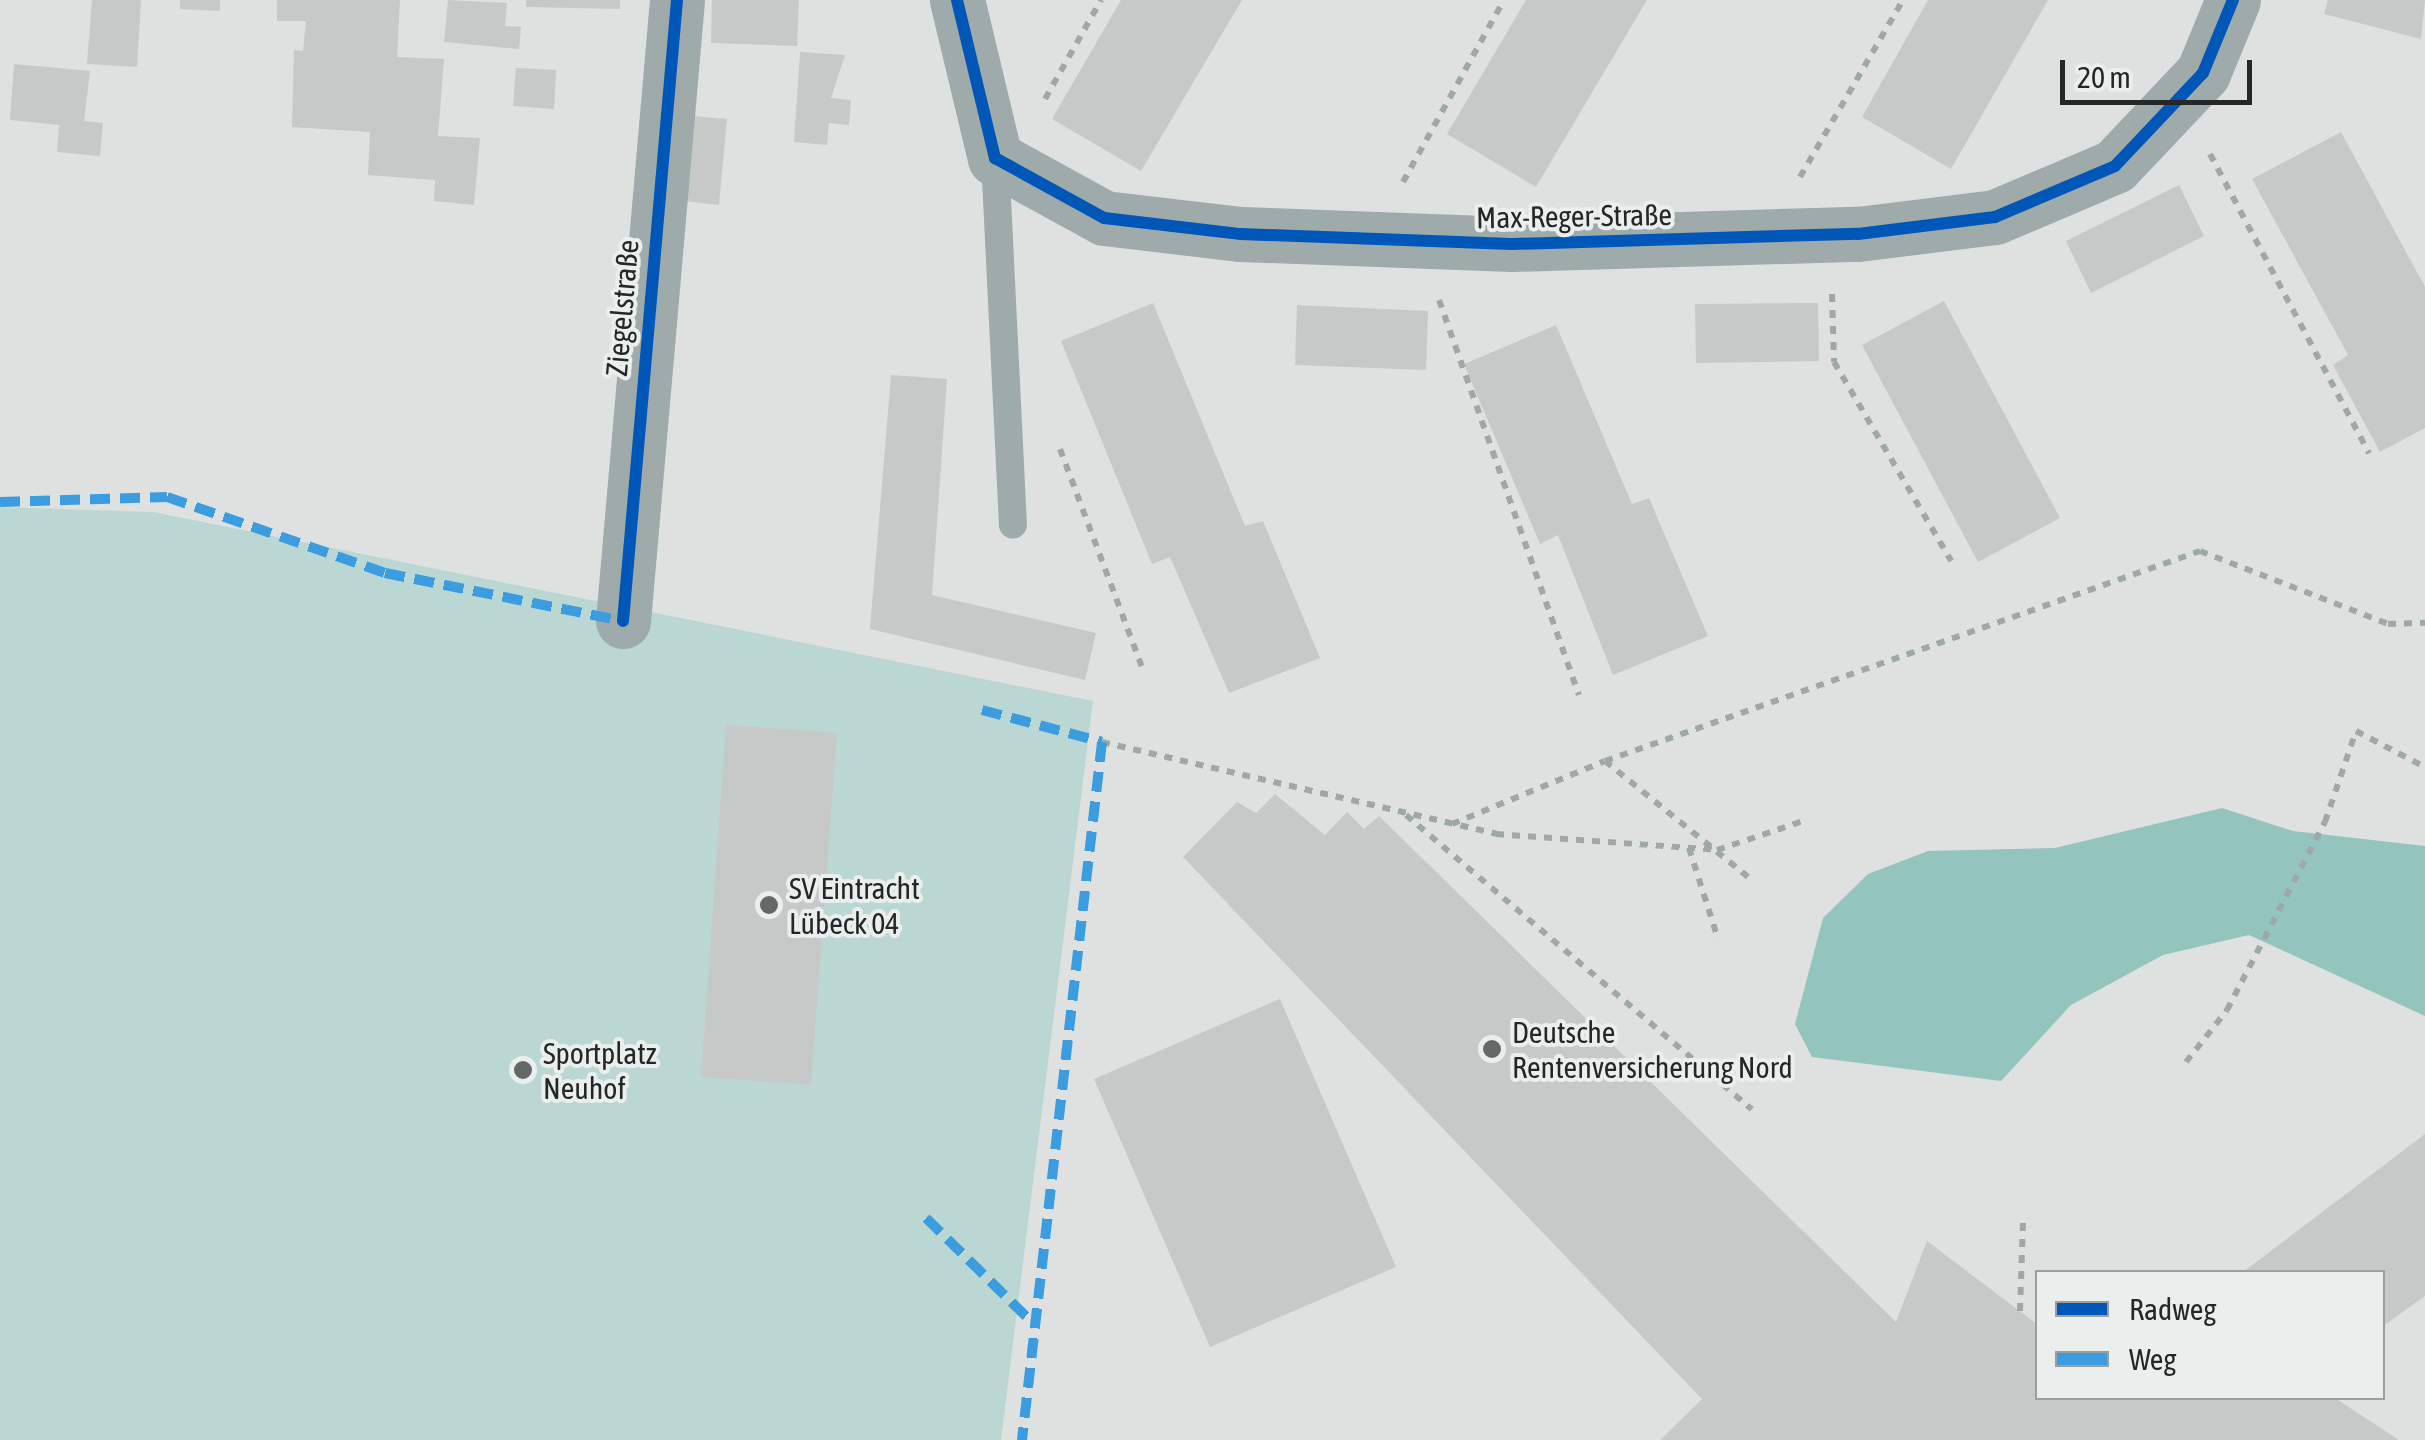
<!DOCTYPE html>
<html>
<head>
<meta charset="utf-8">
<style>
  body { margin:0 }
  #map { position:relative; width:2425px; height:1440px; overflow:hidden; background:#dee1e0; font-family:"Asap Condensed",sans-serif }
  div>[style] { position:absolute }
  .green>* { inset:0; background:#bad7d3 }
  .water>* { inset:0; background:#94c4be }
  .building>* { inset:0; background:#c7c9c9 }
  .path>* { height:6px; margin-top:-3px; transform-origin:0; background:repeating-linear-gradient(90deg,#9ea9a7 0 8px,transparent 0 16px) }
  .lane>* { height:28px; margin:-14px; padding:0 14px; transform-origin:14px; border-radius:14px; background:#9eabaa }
  .street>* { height:55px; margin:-27.5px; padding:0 27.5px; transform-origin:27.5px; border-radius:27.5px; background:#9eabaa }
  .quiet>* { height:10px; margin-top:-5px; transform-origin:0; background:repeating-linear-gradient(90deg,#3c9ce0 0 20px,transparent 0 30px) }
  .cycleway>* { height:12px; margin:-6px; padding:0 6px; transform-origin:6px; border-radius:6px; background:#0057b8 }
  .dots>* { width:28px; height:28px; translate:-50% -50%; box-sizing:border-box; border:5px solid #eaefee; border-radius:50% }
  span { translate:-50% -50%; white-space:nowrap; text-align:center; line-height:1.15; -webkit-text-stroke:8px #eaefee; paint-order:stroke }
  .street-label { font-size:30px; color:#252727 }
  .poi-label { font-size:30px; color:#252727 }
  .left { translate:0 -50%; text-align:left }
  .legend { position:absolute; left:2035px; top:1270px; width:350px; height:130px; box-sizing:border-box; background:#eaefee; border:2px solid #9b9f9e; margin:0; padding:12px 18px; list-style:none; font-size:30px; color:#252727 }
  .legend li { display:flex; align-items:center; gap:20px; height:50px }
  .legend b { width:50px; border:2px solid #9b9f9e }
  .scale { position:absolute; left:2060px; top:60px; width:192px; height:45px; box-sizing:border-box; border:5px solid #252727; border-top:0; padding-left:12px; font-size:30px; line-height:35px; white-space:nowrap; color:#252727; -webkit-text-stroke:8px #eaefee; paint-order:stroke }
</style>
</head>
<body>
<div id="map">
  <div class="green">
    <i style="clip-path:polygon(0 507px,153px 512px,1093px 701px,1001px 1440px,0 1440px)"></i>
  </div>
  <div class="water">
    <i style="clip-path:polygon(2222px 808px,2293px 831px,2425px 846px,2425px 1016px,2249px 935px,2163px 955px,2071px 1005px,2001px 1081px,1812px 1057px,1795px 1024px,1823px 918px,1868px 874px,1928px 851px,2055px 848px)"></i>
  </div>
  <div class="building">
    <i style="clip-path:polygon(92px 0,141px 0,137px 67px,87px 64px)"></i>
    <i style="clip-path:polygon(180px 0,220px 0,220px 11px,180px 9px)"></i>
    <i style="clip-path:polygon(277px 0,400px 0,397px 57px,444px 59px,438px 136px,480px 138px,474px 205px,434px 201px,435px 180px,368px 175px,370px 132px,292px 127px,294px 50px,303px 51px,306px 21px,277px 21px)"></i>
    <i style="clip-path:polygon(448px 0,507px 3px,505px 26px,521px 27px,519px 49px,444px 42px)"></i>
    <i style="clip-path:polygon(526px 0,620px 0,620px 9px,526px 7px)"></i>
    <i style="clip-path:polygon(712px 0,799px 0,797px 46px,711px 43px)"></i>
    <i style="clip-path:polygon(1121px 0,1242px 0,1141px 171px,1052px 119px)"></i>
    <i style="clip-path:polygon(1526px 0,1647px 0,1536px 187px,1447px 134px)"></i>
    <i style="clip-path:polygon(1928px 0,2048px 0,1951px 169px,1862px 117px)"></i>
    <i style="clip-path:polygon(2328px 0,2425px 0,2421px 39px,2324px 14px)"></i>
    <i style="clip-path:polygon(800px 52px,845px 55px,831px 98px,851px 100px,849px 125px,829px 123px,827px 145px,794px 142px)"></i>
    <i style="clip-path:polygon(14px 64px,90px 71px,84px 121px,103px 123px,100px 156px,57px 152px,59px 125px,10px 120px)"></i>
    <i style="clip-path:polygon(516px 68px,556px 70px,554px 109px,513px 106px)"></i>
    <i style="clip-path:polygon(692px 116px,727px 119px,719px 205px,684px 201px)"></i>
    <i style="clip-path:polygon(2341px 132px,2425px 287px,2425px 428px,2380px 452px,2333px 365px,2348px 355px,2252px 179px)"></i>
    <i style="clip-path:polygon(2179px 185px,2204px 236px,2091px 293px,2066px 241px)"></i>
    <i style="clip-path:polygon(1944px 301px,2060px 518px,1978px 562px,1862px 345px)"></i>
    <i style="clip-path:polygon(1153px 303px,1245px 526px,1263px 521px,1320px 658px,1229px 693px,1170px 557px,1152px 564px,1061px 341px)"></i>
    <i style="clip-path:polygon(1818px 303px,1819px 361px,1696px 363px,1695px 304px)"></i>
    <i style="clip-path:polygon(1297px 305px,1428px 311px,1426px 370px,1295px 365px)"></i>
    <i style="clip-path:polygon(1556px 325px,1632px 504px,1649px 498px,1708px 636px,1613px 675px,1558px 535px,1540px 544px,1464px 364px)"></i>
    <i style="clip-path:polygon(891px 375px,947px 379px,932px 595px,1096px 633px,1085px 680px,870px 629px)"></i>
    <i style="clip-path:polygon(726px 725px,837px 733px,811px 1085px,701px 1077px)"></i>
    <i style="clip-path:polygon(1275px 794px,1325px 835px,1347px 812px,1364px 829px,1379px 816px,1896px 1322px,1927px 1241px,2038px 1325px,2038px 1398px,2335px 1398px,2399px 1440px,1660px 1440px,1702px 1399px,1183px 857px,1237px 802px,1256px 813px)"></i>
    <i style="clip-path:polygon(1280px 999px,1396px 1267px,1210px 1347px,1094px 1079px)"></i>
    <i style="clip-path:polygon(2425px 1134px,2425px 1296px,2382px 1327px,2382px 1272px,2243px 1272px)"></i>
  </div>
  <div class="path">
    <i style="left:1045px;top:99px;width:114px;rotate:-60.5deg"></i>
    <i style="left:2210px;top:154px;width:339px;rotate:62deg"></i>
    <i style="left:1800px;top:177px;width:205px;rotate:-59.8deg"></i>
    <i style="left:1403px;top:182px;width:208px;rotate:-61deg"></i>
    <i style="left:1832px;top:294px;width:68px;rotate:88.3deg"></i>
    <i style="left:1834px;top:362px;width:231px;rotate:59.5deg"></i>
    <i style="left:1439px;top:300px;width:419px;rotate:70.5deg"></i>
    <i style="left:1060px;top:449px;width:239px;rotate:69.4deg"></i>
    <i style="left:1102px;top:742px;width:405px;rotate:13.1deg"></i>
    <i style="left:1496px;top:834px;width:222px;rotate:4.1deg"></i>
    <i style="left:1717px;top:850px;width:91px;rotate:-18.6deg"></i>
    <i style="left:1605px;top:761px;width:631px;rotate:-19.44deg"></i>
    <i style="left:2200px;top:551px;width:202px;rotate:21.2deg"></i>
    <i style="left:2388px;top:624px;width:37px;rotate:-2deg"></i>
    <i style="left:1406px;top:815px;width:454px;rotate:40.4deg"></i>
    <i style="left:1452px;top:824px;width:165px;rotate:-22.4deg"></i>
    <i style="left:1605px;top:761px;width:184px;rotate:39deg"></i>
    <i style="left:1689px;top:848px;width:96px;rotate:72.3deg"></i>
    <i style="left:2186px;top:1062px;width:66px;rotate:-51.7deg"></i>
    <i style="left:2227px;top:1010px;width:212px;rotate:-62.5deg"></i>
    <i style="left:2325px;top:822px;width:96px;rotate:-71.2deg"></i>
    <i style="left:2356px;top:731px;width:78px;rotate:27.6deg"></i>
    <i style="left:2020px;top:1311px;width:89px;rotate:-88.1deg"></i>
  </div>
  <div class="lane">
    <i style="left:995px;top:158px;width:367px;rotate:87.2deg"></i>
  </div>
  <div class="street">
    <i style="left:957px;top:0;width:163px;rotate:76.5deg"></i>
    <i style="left:995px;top:158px;width:124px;rotate:28.8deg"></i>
    <i style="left:1104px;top:218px;width:138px;rotate:6.7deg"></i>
    <i style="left:1241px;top:234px;width:271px;rotate:2.1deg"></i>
    <i style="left:1512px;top:244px;width:346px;rotate:-1.7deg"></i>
    <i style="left:1858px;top:234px;width:138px;rotate:-7.1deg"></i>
    <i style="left:1995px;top:217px;width:130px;rotate:-23deg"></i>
    <i style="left:2115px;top:166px;width:128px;rotate:-46.6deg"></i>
    <i style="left:2203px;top:73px;width:79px;rotate:-67.7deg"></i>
    <i style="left:623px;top:621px;width:623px;rotate:-85.03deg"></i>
  </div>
  <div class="quiet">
    <i style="left:0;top:502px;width:167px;rotate:-1.7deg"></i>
    <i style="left:167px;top:497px;width:231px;rotate:19.2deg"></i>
    <i style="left:385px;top:573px;width:243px;rotate:11.4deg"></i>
    <i style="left:982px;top:710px;width:124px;rotate:14.9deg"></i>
    <i style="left:1102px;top:742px;width:703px;rotate:96.54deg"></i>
    <i style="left:926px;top:1218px;width:153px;rotate:44.5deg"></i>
  </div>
  <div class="cycleway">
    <i style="left:957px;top:0;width:163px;rotate:76.5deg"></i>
    <i style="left:995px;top:158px;width:124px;rotate:28.8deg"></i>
    <i style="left:1104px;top:218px;width:138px;rotate:6.7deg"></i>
    <i style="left:1241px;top:234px;width:271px;rotate:2.1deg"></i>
    <i style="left:1512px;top:244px;width:346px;rotate:-1.7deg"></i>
    <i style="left:1858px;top:234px;width:138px;rotate:-7.1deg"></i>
    <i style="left:1995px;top:217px;width:130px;rotate:-23deg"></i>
    <i style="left:2115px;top:166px;width:128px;rotate:-46.6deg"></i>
    <i style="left:2203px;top:73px;width:79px;rotate:-67.7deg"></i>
    <i style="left:623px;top:621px;width:623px;rotate:-85.03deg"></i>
  </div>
  <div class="dots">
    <i style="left:769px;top:905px;background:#666868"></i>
    <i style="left:1492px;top:1049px;background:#666868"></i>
    <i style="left:523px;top:1070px;background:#666868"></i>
  </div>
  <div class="street-label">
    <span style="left:1574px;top:216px;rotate:-1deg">Max-Reger-Straße</span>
    <span style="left:622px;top:308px;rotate:-85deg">Ziegelstraße</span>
  </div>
  <div class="poi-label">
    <span class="left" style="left:789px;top:905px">SV Eintracht<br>Lübeck 04</span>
    <span class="left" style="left:1512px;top:1049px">Deutsche<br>Rentenversicherung Nord</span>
    <span class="left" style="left:543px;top:1070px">Sportplatz<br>Neuhof</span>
  </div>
  <ul class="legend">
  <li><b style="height:12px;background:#0057b8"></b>Radweg</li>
  <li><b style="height:12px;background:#3c9ce0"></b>Weg</li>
  </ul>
  <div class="scale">20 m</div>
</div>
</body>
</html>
